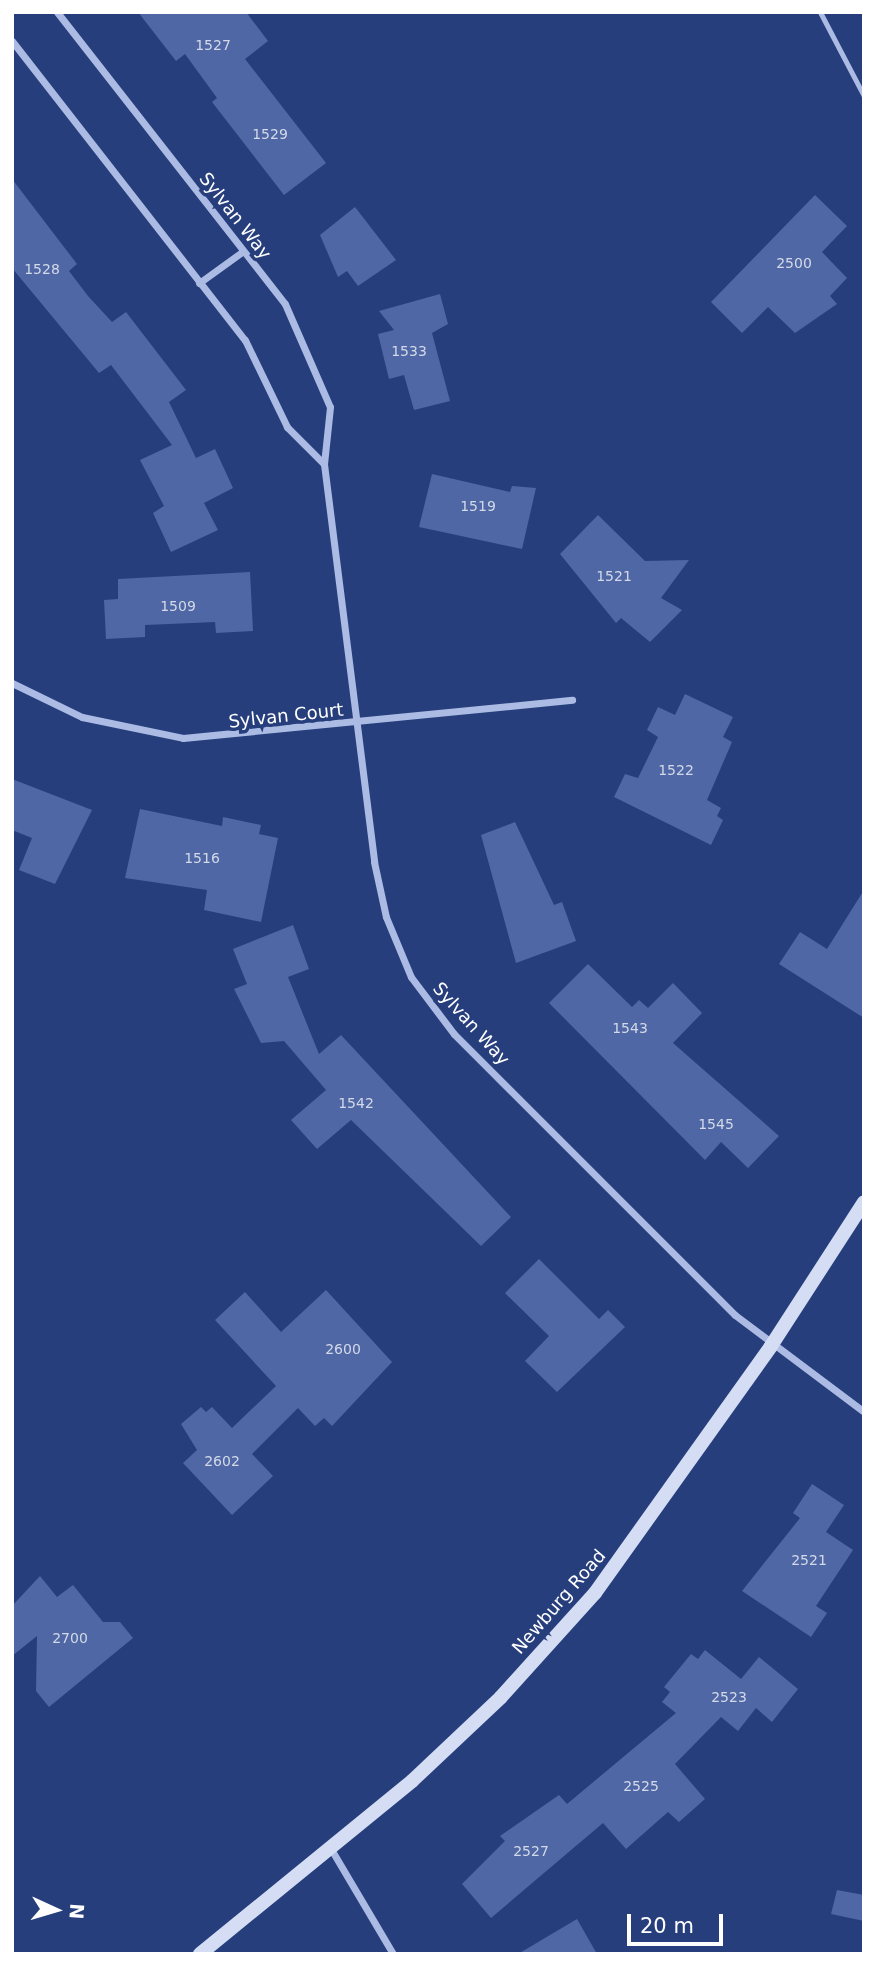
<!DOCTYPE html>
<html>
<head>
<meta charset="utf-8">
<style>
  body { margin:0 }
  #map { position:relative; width:876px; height:1966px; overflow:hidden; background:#273e7c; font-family:"DejaVu Sans",sans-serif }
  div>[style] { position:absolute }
  .building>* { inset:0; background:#4f67a4 }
  .lane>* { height:5px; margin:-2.5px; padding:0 2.5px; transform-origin:2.5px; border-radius:2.5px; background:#abbbe4 }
  .street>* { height:7px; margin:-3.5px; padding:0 3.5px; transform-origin:3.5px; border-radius:3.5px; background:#abbbe4 }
  .secondary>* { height:14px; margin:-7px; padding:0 7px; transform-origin:7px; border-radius:7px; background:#d4ddf4 }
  span { translate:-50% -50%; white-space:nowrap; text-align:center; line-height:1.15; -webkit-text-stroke:7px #273e7c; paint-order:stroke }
  .number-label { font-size:14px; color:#d3d9e8 }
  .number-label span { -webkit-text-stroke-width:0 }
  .street-label { font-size:18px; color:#fff }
  .frame { position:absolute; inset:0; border:14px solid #fff; pointer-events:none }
  .north { position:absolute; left:21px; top:1875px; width:70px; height:70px; -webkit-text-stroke:5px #273e7c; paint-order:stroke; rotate:94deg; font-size:19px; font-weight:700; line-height:28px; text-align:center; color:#fff }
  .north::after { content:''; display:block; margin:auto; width:24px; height:32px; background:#fff; clip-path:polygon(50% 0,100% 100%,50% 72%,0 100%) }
  .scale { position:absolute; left:627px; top:1914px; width:96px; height:32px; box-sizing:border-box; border:4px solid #fff; border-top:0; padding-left:9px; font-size:21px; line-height:24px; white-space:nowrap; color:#fff; -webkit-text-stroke:5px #273e7c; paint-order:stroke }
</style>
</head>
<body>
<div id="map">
  <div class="building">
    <i style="clip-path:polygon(138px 12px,246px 12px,268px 41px,245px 59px,326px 163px,284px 195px,212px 102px,217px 98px,185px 54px,176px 61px)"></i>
    <i style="clip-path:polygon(12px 179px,77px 264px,69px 271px,88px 296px,112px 322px,126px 312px,186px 390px,169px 402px,196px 458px,215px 449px,233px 488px,204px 503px,218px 530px,171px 552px,153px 513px,164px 506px,140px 460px,172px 445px,111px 365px,99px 373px,12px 268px)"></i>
    <i style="clip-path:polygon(815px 195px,847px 226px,822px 252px,847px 278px,830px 296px,837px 304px,795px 333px,768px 307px,742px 333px,711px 302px)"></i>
    <i style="clip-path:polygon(355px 207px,396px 260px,358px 286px,347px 271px,338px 277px,320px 235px)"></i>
    <i style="clip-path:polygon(440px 294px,448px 324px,432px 333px,450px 401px,414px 410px,404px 375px,389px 379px,378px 334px,394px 330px,379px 311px)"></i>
    <i style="clip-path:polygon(432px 474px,510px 492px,512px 486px,536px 488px,522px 549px,419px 527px)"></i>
    <i style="clip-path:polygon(598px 515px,645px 561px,689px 560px,661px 598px,682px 610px,650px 642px,621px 618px,616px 623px,560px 554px)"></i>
    <i style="clip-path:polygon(250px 572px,253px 631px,216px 633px,215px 622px,169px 624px,145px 625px,145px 637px,106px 639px,104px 600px,118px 599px,118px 579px)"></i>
    <i style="clip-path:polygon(685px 694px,733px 717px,723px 737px,732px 742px,707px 800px,721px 808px,717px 816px,723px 820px,711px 845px,614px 797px,625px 774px,638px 778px,658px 737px,647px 730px,658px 707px,675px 715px)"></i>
    <i style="clip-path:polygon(12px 779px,92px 810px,55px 884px,19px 870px,32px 838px,12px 830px)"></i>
    <i style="clip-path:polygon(140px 809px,222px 826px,223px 817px,261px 825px,259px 834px,278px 838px,261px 922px,204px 910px,207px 890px,125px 878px)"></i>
    <i style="clip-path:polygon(515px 822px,554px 905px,562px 902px,576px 941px,516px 963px,481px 835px)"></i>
    <i style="clip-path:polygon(864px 890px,864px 1018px,779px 964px,800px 932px,827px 949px)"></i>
    <i style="clip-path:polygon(293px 925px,309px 969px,288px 977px,319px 1054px,341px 1035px,511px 1217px,481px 1246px,351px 1120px,317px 1149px,291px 1120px,326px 1090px,284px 1041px,261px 1043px,234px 989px,247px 984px,233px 949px)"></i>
    <i style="clip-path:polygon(588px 964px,632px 1007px,639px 1000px,648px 1008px,673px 983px,702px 1013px,673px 1043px,779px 1136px,748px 1168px,721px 1142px,705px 1160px,549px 1003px)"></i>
    <i style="clip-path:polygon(539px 1259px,599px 1319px,608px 1310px,625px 1327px,557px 1392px,525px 1361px,549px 1336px,505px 1293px)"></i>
    <i style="clip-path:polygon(326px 1290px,392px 1362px,332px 1426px,324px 1418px,315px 1426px,298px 1408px,252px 1454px,273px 1476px,232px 1515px,183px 1463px,197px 1450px,181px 1424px,201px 1407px,206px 1412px,212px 1407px,232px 1428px,276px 1386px,215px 1320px,245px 1292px,281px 1332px)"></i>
    <i style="clip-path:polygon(812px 1484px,844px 1505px,826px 1532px,853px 1550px,816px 1606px,827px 1613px,811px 1637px,742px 1591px,800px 1518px,793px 1513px)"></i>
    <i style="clip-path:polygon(40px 1576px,57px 1597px,73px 1585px,103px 1622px,120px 1622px,133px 1638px,49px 1707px,36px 1691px,37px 1636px,12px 1656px,12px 1606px)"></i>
    <i style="clip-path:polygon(705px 1650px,741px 1679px,759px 1657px,798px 1689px,772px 1722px,756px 1708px,738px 1731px,721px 1717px,675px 1764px,705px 1799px,679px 1822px,668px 1812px,626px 1849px,603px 1823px,491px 1918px,462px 1884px,505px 1841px,500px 1836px,559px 1795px,567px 1804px,676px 1713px,662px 1702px,670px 1692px,664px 1687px,691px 1654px,698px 1659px)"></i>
    <i style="clip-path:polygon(837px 1890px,864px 1895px,864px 1921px,831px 1914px)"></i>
    <i style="clip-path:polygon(577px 1919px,597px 1954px,518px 1954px)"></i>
  </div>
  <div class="lane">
    <i style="left:820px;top:12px;width:95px;rotate:62.4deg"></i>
  </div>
  <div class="street">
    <i style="left:57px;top:12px;width:370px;rotate:52deg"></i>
    <i style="left:285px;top:304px;width:112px;rotate:66.4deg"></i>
    <i style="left:330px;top:407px;width:57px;rotate:96deg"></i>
    <i style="left:324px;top:464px;width:401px;rotate:82.8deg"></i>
    <i style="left:374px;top:862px;width:56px;rotate:77.7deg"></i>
    <i style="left:386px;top:917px;width:65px;rotate:67.4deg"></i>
    <i style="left:411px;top:977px;width:71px;rotate:53deg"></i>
    <i style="left:454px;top:1034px;width:397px;rotate:45deg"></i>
    <i style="left:735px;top:1315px;width:161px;rotate:36.9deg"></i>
    <i style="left:12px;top:41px;width:379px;rotate:52.1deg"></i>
    <i style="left:245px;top:340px;width:97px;rotate:64.2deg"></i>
    <i style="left:287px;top:427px;width:52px;rotate:45deg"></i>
    <i style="left:199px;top:283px;width:53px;rotate:-35.8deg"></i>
    <i style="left:12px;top:683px;width:78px;rotate:25.9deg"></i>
    <i style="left:82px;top:717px;width:103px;rotate:11.7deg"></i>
    <i style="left:183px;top:738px;width:391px;rotate:-5.6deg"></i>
    <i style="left:331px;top:1849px;width:122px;rotate:59.4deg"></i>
  </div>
  <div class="secondary">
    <i style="left:200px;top:1954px;width:274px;rotate:-39.2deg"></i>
    <i style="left:412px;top:1781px;width:122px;rotate:-43.3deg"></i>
    <i style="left:501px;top:1697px;width:140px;rotate:-47.9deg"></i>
    <i style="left:595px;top:1593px;width:303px;rotate:-54.5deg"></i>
    <i style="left:771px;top:1346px;width:171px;rotate:-57.1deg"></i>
  </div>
  <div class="number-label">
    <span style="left:213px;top:45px">1527</span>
    <span style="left:270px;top:134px">1529</span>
    <span style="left:794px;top:263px">2500</span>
    <span style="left:42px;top:269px">1528</span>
    <span style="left:409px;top:351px">1533</span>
    <span style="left:478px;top:506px">1519</span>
    <span style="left:614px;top:576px">1521</span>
    <span style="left:178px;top:606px">1509</span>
    <span style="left:676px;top:770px">1522</span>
    <span style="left:202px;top:858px">1516</span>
    <span style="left:630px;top:1028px">1543</span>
    <span style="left:356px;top:1103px">1542</span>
    <span style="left:716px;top:1124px">1545</span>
    <span style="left:343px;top:1349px">2600</span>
    <span style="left:222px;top:1461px">2602</span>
    <span style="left:809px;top:1560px">2521</span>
    <span style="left:70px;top:1638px">2700</span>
    <span style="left:729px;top:1697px">2523</span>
    <span style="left:641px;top:1786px">2525</span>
    <span style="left:531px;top:1851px">2527</span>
  </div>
  <div class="street-label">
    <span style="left:235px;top:216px;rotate:52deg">Sylvan Way</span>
    <span style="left:286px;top:716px;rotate:-6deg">Sylvan Court</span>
    <span style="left:471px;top:1024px;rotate:48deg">Sylvan Way</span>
    <span style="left:559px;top:1602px;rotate:-49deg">Newburg Road</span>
  </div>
  <div class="frame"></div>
  <div class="north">N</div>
  <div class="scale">20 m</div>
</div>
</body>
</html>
